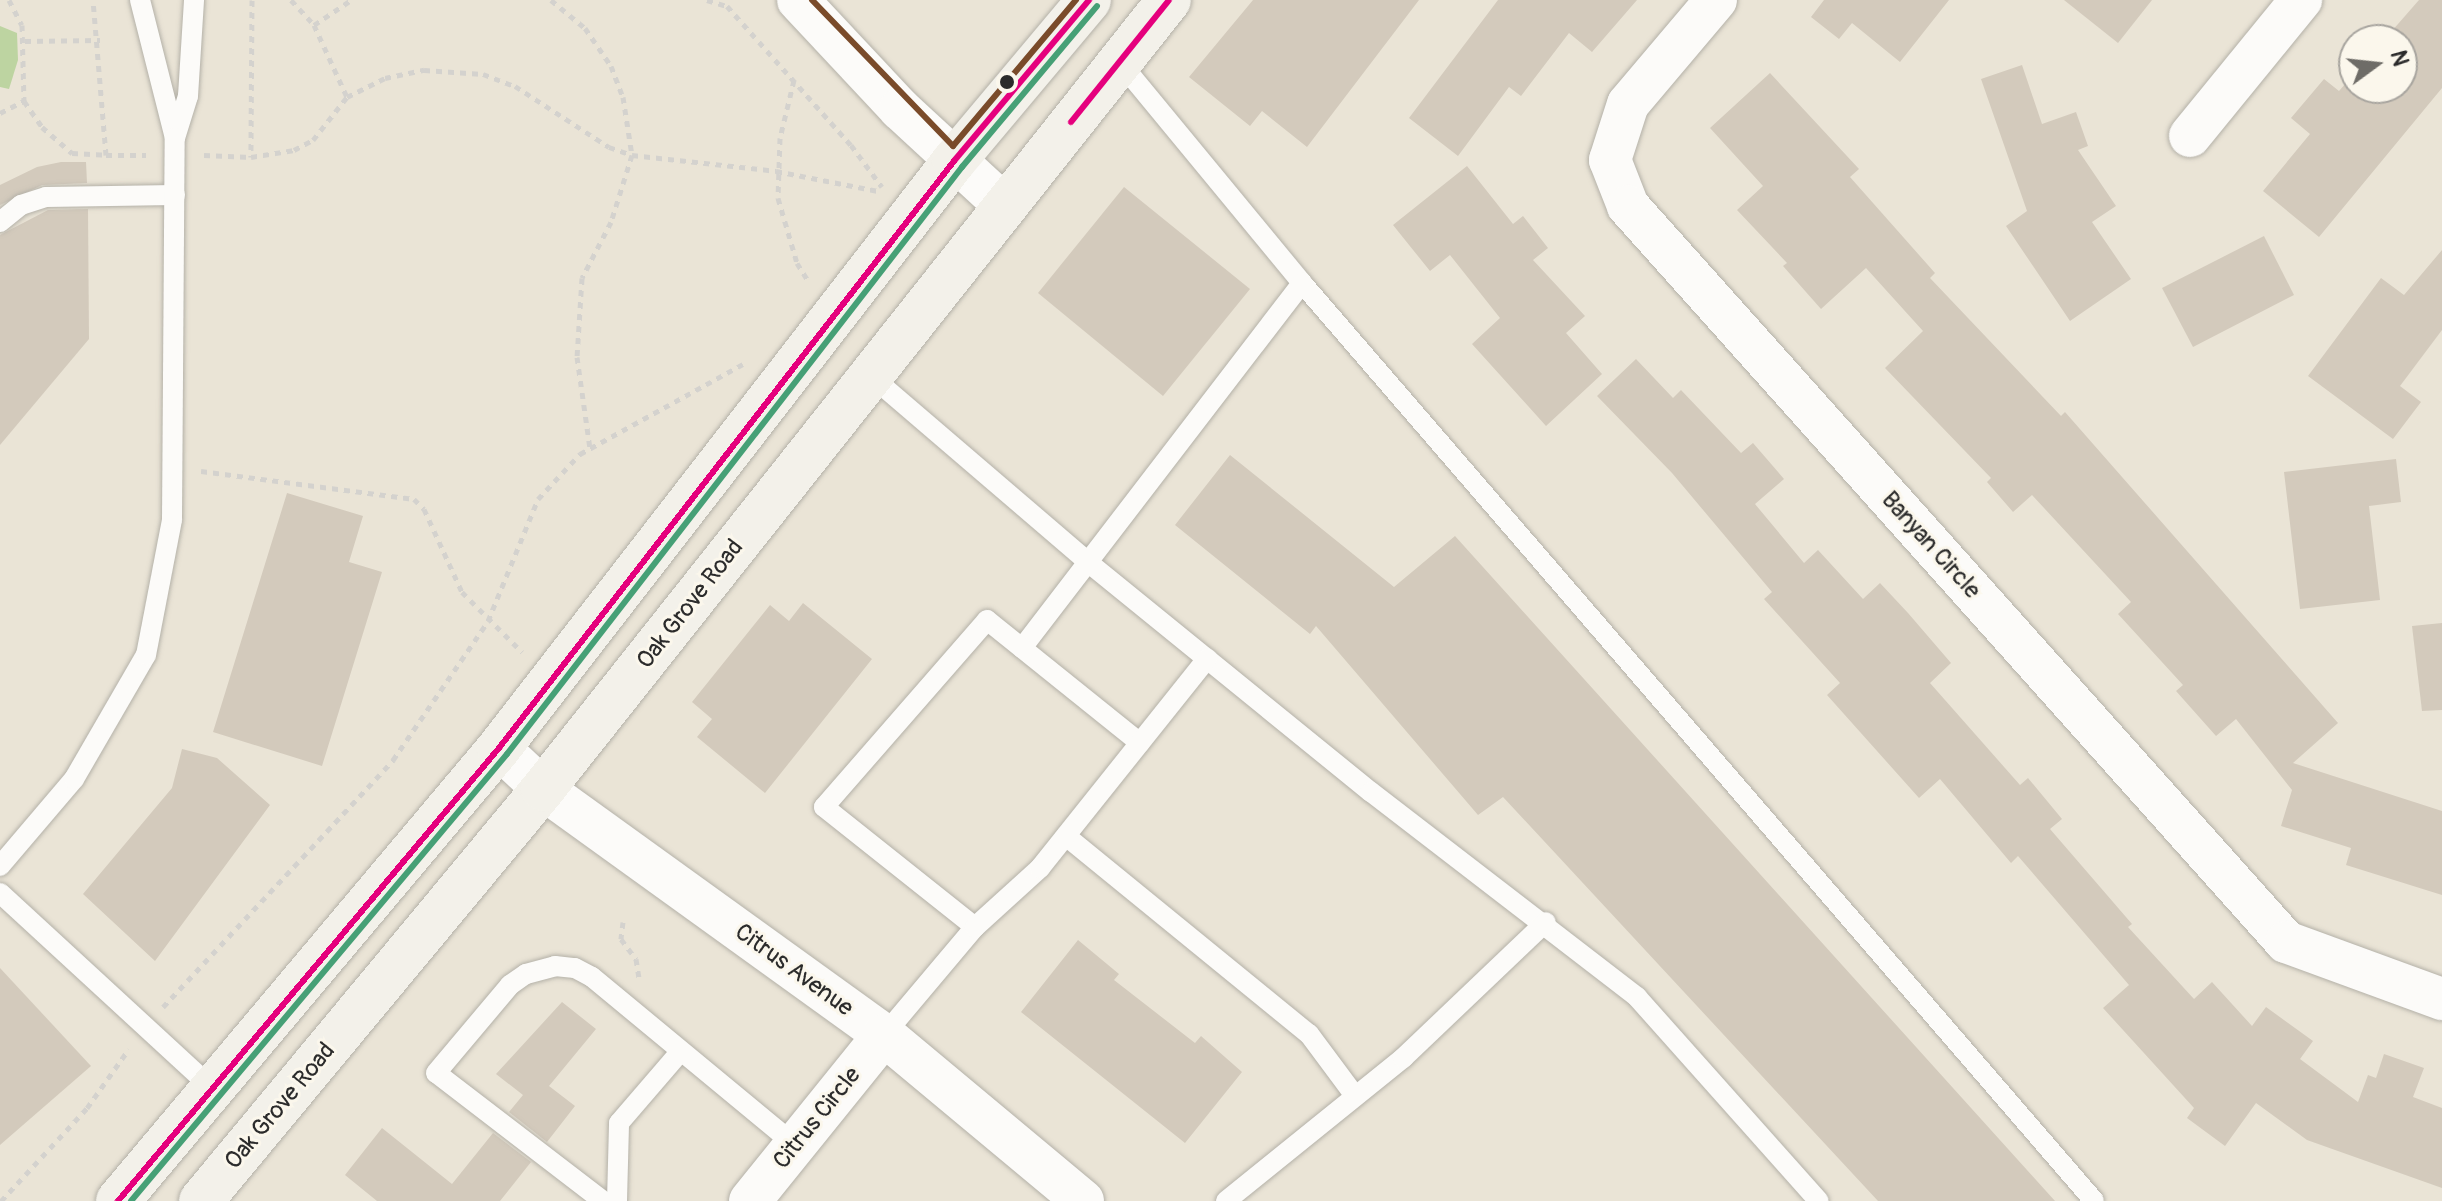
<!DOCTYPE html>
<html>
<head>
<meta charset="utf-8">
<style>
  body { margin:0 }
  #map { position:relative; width:2442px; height:1201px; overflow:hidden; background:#eae4d6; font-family:Pangolin,sans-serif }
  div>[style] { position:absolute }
  .green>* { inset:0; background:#bdd4a1 }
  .building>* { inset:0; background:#d3cabc }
  .path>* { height:5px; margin-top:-2.5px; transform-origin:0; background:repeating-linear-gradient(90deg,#d4d2ce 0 6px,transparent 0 12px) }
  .roads { filter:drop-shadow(0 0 2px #b4b1a8) drop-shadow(0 0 2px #b4b1a8) }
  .service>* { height:20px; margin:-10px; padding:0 10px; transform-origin:10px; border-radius:10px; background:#fcfbf9 }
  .minor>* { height:42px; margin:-21px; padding:0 21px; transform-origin:21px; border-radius:21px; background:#fcfbf9 }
  .secondary>* { height:44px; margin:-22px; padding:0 22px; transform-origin:22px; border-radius:22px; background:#f3f1ea }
  .bus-1>* { height:6px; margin:-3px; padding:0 3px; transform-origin:3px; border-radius:3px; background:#e5007d }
  .bus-2>* { height:6px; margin:-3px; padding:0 3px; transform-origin:3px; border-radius:3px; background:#46a076 }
  .bus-3>* { height:6px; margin:-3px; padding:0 3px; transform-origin:3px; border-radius:3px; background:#7a4b2a }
  .dots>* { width:22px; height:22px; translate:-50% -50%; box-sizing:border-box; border:4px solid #fbf7ec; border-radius:50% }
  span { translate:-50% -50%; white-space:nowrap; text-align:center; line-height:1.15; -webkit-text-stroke:6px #fbf7ec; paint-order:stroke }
  .street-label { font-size:24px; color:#2b2b2b }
  .north { position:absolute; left:2338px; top:24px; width:80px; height:80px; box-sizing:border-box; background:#fbf7ec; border:2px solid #a8a59f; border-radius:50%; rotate:75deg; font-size:22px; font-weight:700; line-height:32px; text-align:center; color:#2b2b2b }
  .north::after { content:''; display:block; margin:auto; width:28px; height:36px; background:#6e6c67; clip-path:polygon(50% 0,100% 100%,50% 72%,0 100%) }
</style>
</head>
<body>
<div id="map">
  <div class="green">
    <i style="clip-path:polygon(0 26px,17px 33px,18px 60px,9px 89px,0 87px)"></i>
  </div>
  <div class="building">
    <i style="clip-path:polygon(1253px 0,1419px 0,1307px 147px,1262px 111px,1250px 126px,1189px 77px)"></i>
    <i style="clip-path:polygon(1498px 0,1637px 0,1592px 52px,1569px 33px,1521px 96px,1509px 87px,1458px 156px,1409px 118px)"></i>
    <i style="clip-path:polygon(1824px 0,1949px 0,1900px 62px,1852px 23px,1839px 39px,1811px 17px)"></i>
    <i style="clip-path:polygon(2064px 0,2152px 0,2118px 43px)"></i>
    <i style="clip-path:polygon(2419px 0,2442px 0,2442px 88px,2319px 237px,2263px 191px,2310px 134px,2291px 118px,2324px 79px,2339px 91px,2354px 74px,2354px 88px,2402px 88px,2402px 40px,2384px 40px)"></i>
    <i style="clip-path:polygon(2022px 65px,2042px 124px,2076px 112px,2088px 146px,2078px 150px,2116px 206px,2092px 222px,2131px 279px,2070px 321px,2006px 226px,2027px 211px,1981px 79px)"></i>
    <i style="clip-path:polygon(1770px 73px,1859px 169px,1850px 177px,1935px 273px,1930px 278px,2061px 416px,2065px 412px,2338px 723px,2293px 763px,2442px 811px,2442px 895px,2346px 865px,2351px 848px,2281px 826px,2292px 790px,2236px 719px,2216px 736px,2176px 691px,2183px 685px,2118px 614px,2131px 602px,2032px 495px,2013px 512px,1987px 482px,1991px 478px,1885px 368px,1923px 331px,1866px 268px,1821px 309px,1783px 266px,1787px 263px,1737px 210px,1763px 186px,1710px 128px)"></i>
    <i style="clip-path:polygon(61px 162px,86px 162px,87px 183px,42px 185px,0 205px,0 185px,37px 167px)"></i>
    <i style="clip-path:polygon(1467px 166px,1513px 224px,1523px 216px,1548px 248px,1533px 260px,1585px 316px,1566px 333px,1602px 374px,1546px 426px,1472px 344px,1500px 318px,1450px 255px,1430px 271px,1393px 225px)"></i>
    <i style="clip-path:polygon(1124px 187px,1250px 289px,1163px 396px,1038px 293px)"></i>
    <i style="clip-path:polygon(88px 209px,89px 339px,0 445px,0 235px,48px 210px)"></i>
    <i style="clip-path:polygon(2264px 236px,2294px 295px,2193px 347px,2162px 288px)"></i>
    <i style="clip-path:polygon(2442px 250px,2442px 330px,2400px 386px,2421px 402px,2393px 439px,2308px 376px,2381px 278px,2404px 295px)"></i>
    <i style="clip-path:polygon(1636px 359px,1673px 398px,1681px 390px,1741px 453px,1753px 443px,1784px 479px,1755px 504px,1804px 563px,1818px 550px,1863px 599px,1880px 583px,1908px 613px,1951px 663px,1930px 683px,2020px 785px,2028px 778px,2062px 819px,2050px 829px,2132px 924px,2128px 927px,2194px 999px,2212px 982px,2252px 1026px,2266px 1007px,2313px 1041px,2300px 1059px,2358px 1102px,2368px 1075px,2376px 1078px,2384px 1054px,2424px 1068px,2413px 1097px,2442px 1108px,2442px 1188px,2307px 1140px,2256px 1103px,2225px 1146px,2187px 1118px,2194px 1108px,2103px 1008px,2129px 985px,2018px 856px,2011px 863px,1940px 779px,1919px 798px,1827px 695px,1840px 683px,1764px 599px,1772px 592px,1672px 473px,1597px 396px)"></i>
    <i style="clip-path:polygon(1230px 455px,1394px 587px,1455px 536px,2055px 1201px,1878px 1201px,1503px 797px,1478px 815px,1316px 626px,1310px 634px,1175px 525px)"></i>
    <i style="clip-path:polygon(2396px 459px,2401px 502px,2369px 506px,2380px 600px,2300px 609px,2284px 472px)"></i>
    <i style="clip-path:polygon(287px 493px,363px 516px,349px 562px,382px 572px,322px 766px,213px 732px)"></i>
    <i style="clip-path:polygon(803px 603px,872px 659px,765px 793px,697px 737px,712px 719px,692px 702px,770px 605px,789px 621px)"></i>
    <i style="clip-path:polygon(2442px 623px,2442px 710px,2422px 711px,2412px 626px)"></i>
    <i style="clip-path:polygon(182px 749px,217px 758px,270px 805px,155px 961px,83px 894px,172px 788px)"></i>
    <i style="clip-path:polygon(1078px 940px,1119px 974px,1114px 980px,1195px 1043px,1201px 1036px,1242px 1072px,1185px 1143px,1021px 1012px)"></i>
    <i style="clip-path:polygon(0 968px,91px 1066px,0 1145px)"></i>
    <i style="clip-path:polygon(562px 1002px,596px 1029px,549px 1086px,575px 1106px,547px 1142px,509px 1112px,523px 1095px,496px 1074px)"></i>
    <i style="clip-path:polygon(382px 1128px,452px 1184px,493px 1133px,531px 1162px,500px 1201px,377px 1201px,345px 1175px)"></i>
  </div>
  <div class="path">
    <i style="left:9px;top:0;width:28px;rotate:63deg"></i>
    <i style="left:22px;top:25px;width:76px;rotate:88.5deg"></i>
    <i style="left:24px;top:101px;width:32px;rotate:55deg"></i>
    <i style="left:42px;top:127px;width:40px;rotate:41deg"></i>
    <i style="left:72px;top:153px;width:34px;rotate:3deg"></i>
    <i style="left:106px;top:155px;width:156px;rotate:-94.8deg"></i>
    <i style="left:252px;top:0;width:157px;rotate:90.4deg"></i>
    <i style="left:251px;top:157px;width:44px;rotate:-9.2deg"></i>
    <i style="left:294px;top:150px;width:21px;rotate:-28deg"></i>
    <i style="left:313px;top:140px;width:55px;rotate:-51.7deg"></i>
    <i style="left:291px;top:0;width:34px;rotate:47deg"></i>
    <i style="left:314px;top:25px;width:79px;rotate:65.4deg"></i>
    <i style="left:347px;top:97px;width:42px;rotate:-26.6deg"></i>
    <i style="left:385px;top:78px;width:40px;rotate:-12deg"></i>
    <i style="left:424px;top:70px;width:59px;rotate:3.9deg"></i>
    <i style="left:483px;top:74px;width:34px;rotate:21deg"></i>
    <i style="left:515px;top:86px;width:112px;rotate:33deg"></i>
    <i style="left:609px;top:147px;width:24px;rotate:19deg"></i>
    <i style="left:632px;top:155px;width:145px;rotate:6.3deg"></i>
    <i style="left:776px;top:171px;width:104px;rotate:11.1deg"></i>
    <i style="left:551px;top:0;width:44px;rotate:39.5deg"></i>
    <i style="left:585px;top:28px;width:46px;rotate:55.6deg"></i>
    <i style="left:611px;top:66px;width:33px;rotate:69deg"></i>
    <i style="left:623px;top:97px;width:59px;rotate:81.2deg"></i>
    <i style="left:632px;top:155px;width:70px;rotate:107.4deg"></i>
    <i style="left:611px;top:222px;width:63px;rotate:117.4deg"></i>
    <i style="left:582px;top:278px;width:79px;rotate:93.6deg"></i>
    <i style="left:577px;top:357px;width:92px;rotate:81.9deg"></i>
    <i style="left:707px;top:0;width:21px;rotate:17deg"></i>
    <i style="left:727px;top:6px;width:186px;rotate:48.3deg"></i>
    <i style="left:851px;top:145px;width:52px;rotate:53.6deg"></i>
    <i style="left:314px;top:25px;width:45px;rotate:-34deg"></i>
    <i style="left:25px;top:41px;width:75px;rotate:-0.8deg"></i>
    <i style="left:794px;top:80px;width:60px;rotate:103.6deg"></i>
    <i style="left:780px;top:138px;width:60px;rotate:91.9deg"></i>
    <i style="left:778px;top:198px;width:68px;rotate:73.7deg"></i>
    <i style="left:797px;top:263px;width:22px;rotate:58deg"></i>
    <i style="left:0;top:113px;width:27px;rotate:-27deg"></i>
    <i style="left:106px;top:155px;width:40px"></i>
    <i style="left:204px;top:155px;width:47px;rotate:2.4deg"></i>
    <i style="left:201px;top:471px;width:215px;rotate:7.5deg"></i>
    <i style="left:414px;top:499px;width:14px;rotate:45deg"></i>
    <i style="left:424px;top:509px;width:91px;rotate:65.4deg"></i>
    <i style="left:462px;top:592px;width:85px;rotate:45deg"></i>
    <i style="left:623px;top:922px;width:17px;rotate:97deg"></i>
    <i style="left:621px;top:939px;width:25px;rotate:53deg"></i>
    <i style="left:636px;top:959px;width:20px;rotate:81deg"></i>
    <i style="left:163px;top:1007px;width:338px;rotate:-47deg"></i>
    <i style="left:393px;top:760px;width:168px;rotate:-55.6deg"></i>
    <i style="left:488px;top:621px;width:132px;rotate:-67.7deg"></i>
    <i style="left:538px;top:499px;width:62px;rotate:-47deg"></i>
    <i style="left:580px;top:454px;width:186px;rotate:-28.9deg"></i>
    <i style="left:1px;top:1201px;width:127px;rotate:-47.2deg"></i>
    <i style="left:87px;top:1108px;width:72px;rotate:-54.6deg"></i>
  </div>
  <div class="roads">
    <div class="service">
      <i style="left:140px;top:0;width:142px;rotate:75.8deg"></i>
      <i style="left:175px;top:138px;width:44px;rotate:-72.8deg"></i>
      <i style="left:188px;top:96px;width:96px;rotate:-86.4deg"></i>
      <i style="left:1119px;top:61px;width:288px;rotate:50.5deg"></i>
      <i style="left:1302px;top:283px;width:1212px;rotate:49.21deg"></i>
      <i style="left:0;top:222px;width:27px;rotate:-39deg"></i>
      <i style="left:21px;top:205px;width:26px;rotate:-18deg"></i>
      <i style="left:46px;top:197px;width:129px;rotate:-0.9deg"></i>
      <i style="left:871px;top:376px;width:287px;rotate:40.6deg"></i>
      <i style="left:1089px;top:563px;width:363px;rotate:39.1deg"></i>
      <i style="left:1371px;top:792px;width:336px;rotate:37.6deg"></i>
      <i style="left:1637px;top:997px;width:273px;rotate:48.3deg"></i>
      <i style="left:1022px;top:648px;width:460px;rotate:-52.5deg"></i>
      <i style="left:1066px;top:836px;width:313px;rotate:39.2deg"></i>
      <i style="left:1309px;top:1034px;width:77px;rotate:53.4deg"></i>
      <i style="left:0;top:866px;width:114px;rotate:-49.6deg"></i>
      <i style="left:74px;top:779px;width:143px;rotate:-59.9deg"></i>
      <i style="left:146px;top:655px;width:137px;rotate:-79.1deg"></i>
      <i style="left:172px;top:520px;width:382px;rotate:-89.6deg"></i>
      <i style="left:0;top:893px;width:287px;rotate:42.6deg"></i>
      <i style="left:975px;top:927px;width:193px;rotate:-141.5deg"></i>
      <i style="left:824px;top:807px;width:248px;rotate:-48.9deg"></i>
      <i style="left:987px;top:620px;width:196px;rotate:38.8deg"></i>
      <i style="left:884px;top:1035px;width:141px;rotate:-49.9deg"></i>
      <i style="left:975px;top:927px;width:88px;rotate:-42.2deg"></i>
      <i style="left:1040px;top:868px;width:268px;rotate:-51.4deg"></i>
      <i style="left:603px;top:1201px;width:210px;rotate:-142.5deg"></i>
      <i style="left:436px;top:1073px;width:115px;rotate:-49.9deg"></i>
      <i style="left:510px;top:985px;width:19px;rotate:-35deg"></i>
      <i style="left:526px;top:974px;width:30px;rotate:-15deg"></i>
      <i style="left:555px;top:966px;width:20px;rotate:6deg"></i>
      <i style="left:575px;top:968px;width:19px;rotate:28deg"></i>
      <i style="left:592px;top:977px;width:264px;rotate:39.6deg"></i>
      <i style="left:617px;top:1201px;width:78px;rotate:-88.5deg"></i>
      <i style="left:619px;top:1123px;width:94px;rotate:-49.3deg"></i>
      <i style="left:1226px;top:1201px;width:228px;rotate:-38.9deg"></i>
      <i style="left:1403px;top:1058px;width:197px;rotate:-43.6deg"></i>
    </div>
    <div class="minor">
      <i style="left:798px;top:0;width:149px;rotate:46.9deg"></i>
      <i style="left:900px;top:109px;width:143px;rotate:42.7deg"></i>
      <i style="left:1716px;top:0;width:136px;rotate:130.2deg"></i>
      <i style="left:1628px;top:104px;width:59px;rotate:107.8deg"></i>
      <i style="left:1610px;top:160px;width:49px;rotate:68.6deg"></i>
      <i style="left:1628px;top:206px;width:987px;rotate:48.2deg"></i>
      <i style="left:2286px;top:942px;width:166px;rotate:20.1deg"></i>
      <i style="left:2190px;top:136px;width:176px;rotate:-50.8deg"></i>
      <i style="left:499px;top:748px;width:60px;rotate:43deg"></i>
      <i style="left:543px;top:789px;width:420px;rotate:35.8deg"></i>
      <i style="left:884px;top:1035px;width:259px;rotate:39.8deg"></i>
      <i style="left:750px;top:1201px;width:213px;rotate:-51.1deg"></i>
    </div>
    <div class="secondary">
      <i style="left:118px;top:1201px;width:592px;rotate:-49.93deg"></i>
      <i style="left:499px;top:748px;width:743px;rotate:-52.22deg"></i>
      <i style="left:954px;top:161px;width:210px;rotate:-50deg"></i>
      <i style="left:201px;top:1201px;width:535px;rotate:-50.3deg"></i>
      <i style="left:543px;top:789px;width:1007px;rotate:-51.57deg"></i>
    </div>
  </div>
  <div class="bus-1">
    <i style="left:1071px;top:122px;width:156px;rotate:-51.2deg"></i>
    <i style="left:118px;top:1201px;width:592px;rotate:-49.93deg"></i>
    <i style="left:499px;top:748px;width:743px;rotate:-52.22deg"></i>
    <i style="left:954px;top:161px;width:210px;rotate:-50deg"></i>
  </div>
  <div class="bus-2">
    <i style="left:131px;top:1201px;width:584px;rotate:-49.93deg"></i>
    <i style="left:507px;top:754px;width:743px;rotate:-52.22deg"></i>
    <i style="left:962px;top:167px;width:210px;rotate:-50deg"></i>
  </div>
  <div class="bus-3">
    <i style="left:812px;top:0;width:203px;rotate:46deg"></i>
    <i style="left:953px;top:146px;width:191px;rotate:-49.9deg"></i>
  </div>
  <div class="dots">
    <i style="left:1007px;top:82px;background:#2b2b2b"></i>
  </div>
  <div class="street-label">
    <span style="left:1931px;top:545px;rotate:48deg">Banyan Circle</span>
    <span style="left:690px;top:604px;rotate:-52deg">Oak Grove Road</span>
    <span style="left:794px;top:970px;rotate:36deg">Citrus Avenue</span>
    <span style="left:280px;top:1106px;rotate:-50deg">Oak Grove Road</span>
    <span style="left:817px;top:1118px;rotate:-51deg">Citrus Circle</span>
  </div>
  <div class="north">N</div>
</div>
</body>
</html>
